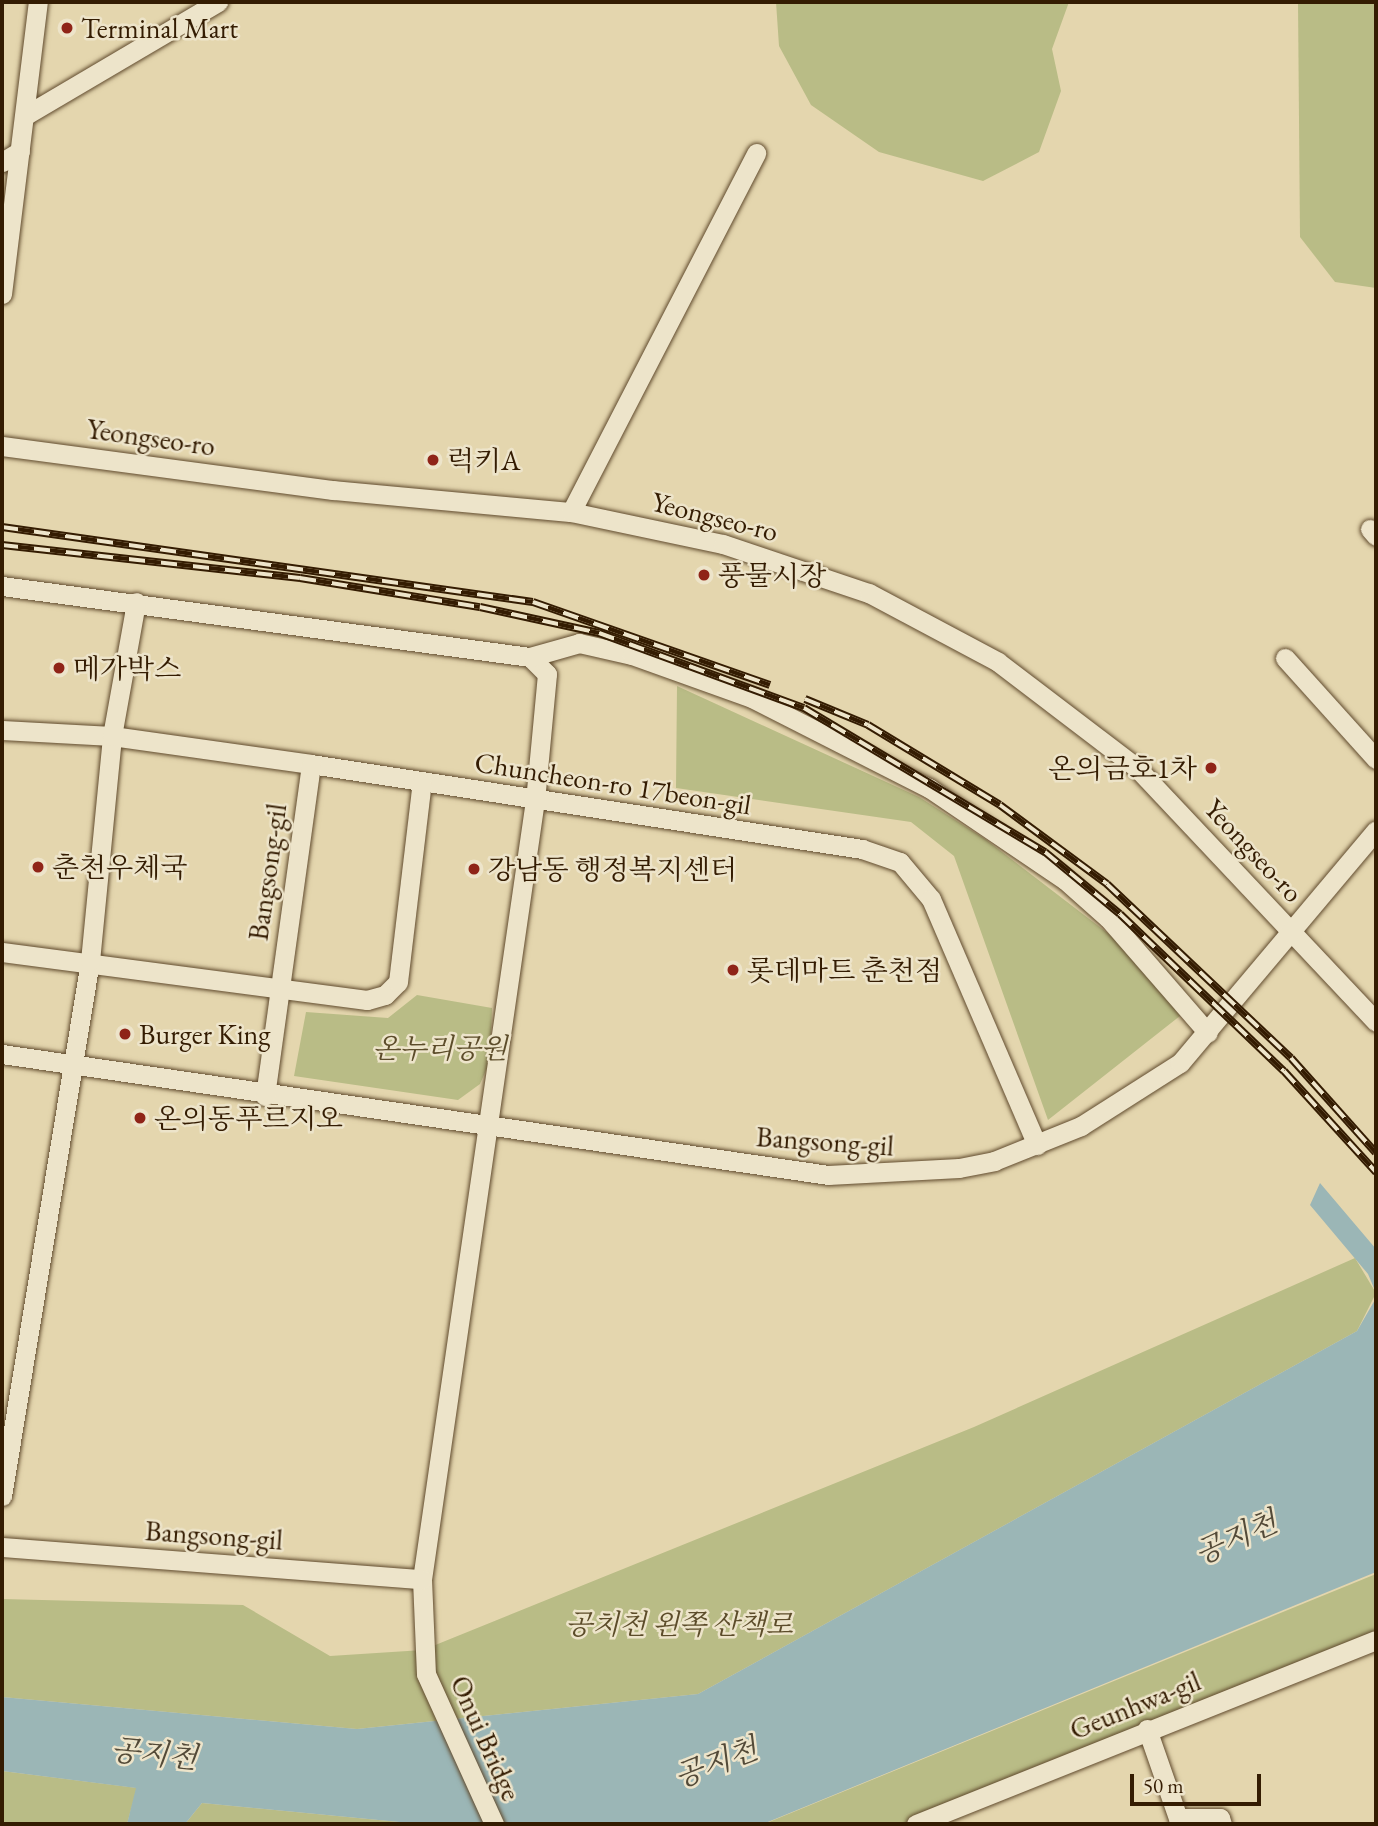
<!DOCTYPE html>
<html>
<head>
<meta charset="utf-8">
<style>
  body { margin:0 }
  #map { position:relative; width:1378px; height:1826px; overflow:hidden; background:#e4d6ae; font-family:"EB Garamond","Noto Serif KR",serif }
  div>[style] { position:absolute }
  .green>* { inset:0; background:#b9bc86 }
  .water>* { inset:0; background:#9bb6b6 }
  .roads { filter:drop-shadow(0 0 2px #604a2d) drop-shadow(0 0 2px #604a2d) }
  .minor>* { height:19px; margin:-9.5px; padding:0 9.5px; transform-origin:9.5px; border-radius:9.5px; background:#ede4ca }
  .rail>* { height:8px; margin-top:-4px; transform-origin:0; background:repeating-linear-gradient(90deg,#ede4ca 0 16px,#341c02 0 32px); box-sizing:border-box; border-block:2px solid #341c02 }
  .dots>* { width:19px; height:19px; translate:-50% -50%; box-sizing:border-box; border:4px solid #ede4ca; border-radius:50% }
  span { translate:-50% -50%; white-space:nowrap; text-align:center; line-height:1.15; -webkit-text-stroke:5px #ede4ca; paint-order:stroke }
  .poi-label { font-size:28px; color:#341c02 }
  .left { translate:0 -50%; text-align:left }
  .right { translate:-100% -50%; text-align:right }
  .street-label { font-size:28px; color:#341c02 }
  .park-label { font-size:28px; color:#5c4c2a; font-style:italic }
  .water-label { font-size:30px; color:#534a38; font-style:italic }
  .frame { position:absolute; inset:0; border:4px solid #341c02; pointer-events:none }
  .scale { position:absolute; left:1130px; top:1774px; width:131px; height:32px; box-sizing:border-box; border:4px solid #341c02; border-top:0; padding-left:9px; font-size:21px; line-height:24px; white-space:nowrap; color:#341c02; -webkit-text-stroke:5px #ede4ca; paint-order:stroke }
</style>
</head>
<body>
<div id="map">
  <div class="green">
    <i style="clip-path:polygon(776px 2px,1069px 2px,1052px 49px,1061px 91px,1039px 152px,983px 181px,879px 152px,811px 105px,779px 46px)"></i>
    <i style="clip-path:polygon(1298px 2px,1376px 2px,1376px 288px,1335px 282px,1300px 237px)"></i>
    <i style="clip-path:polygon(677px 686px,919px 797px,985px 839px,1144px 961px,1185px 1012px,1048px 1120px,954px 856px,911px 822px,676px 788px)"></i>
    <i style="clip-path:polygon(417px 995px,492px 1008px,490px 1061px,480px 1084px,458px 1100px,294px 1076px,306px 1012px,388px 1018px)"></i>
    <i style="clip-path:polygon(1355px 1258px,1376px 1293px,1357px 1331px,698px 1694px,357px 1729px,2px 1697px,2px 1599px,243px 1605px,330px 1656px,423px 1650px,974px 1427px)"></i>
    <i style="clip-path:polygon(1376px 1574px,1376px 1640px,901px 1824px,764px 1824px)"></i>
    <i style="clip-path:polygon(2px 1771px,137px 1788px,127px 1824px,2px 1824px)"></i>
    <i style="clip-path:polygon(202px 1803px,420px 1824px,185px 1824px)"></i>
  </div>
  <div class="water">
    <i style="clip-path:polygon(1320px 1183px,1376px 1249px,1376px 1293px,1368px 1274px,1310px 1205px)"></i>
    <i style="clip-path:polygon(1376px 1298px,1376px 1572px,763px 1824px,420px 1824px,202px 1803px,185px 1824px,127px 1824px,136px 1788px,2px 1771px,2px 1697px,357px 1729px,698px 1694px,1357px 1331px)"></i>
  </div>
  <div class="roads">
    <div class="minor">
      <i style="left:26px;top:115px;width:223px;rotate:-30.5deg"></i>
      <i style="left:2px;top:162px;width:21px;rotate:-31deg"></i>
      <i style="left:2px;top:294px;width:294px;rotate:-83deg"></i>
      <i style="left:2px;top:446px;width:334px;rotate:7.6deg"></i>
      <i style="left:333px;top:490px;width:239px;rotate:5.3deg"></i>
      <i style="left:571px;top:512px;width:155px;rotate:11.9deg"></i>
      <i style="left:723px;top:544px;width:154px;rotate:18.6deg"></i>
      <i style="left:869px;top:593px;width:146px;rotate:28.1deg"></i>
      <i style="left:998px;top:662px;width:173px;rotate:37.3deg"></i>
      <i style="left:1136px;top:767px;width:350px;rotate:46.7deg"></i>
      <i style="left:571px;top:512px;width:404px;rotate:-62.7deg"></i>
      <i style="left:1370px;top:529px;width:9px;rotate:49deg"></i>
      <i style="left:2px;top:586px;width:533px;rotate:7.66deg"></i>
      <i style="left:530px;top:657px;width:24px;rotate:45deg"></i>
      <i style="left:547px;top:674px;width:127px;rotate:95.4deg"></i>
      <i style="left:535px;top:800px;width:787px;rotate:98.25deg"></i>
      <i style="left:422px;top:1579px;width:95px;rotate:87.6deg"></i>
      <i style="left:426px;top:1674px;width:165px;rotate:65.6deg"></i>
      <i style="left:530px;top:657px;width:51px;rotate:-15.9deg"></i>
      <i style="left:579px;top:643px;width:54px;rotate:12.8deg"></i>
      <i style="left:632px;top:655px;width:127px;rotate:19.7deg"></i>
      <i style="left:752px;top:698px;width:199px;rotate:27deg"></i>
      <i style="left:929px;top:788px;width:164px;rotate:34.1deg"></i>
      <i style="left:1065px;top:880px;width:57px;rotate:41.5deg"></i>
      <i style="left:1108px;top:918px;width:152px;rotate:49deg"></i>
      <i style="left:1285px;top:658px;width:136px;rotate:48deg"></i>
      <i style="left:2px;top:730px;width:110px;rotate:3.1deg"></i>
      <i style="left:112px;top:736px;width:201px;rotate:8deg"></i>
      <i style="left:311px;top:764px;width:558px;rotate:8.77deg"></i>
      <i style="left:862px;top:849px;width:40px;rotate:18.9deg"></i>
      <i style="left:900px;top:862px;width:48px;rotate:50deg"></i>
      <i style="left:931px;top:899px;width:268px;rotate:66.7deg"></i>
      <i style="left:2px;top:952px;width:368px;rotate:7.5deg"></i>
      <i style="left:367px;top:1000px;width:19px;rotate:-16deg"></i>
      <i style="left:385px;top:995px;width:18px;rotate:-45deg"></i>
      <i style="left:398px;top:982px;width:201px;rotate:-83.2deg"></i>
      <i style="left:2px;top:1054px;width:835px;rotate:8.33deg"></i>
      <i style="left:828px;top:1175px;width:131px;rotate:-3.1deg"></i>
      <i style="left:959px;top:1168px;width:36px;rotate:-11deg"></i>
      <i style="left:994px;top:1161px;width:94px;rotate:-21.9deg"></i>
      <i style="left:1081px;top:1126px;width:117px;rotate:-32.5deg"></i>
      <i style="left:1180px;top:1063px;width:304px;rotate:-49.9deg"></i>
      <i style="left:265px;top:1096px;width:335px;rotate:-82.1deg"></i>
      <i style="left:2px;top:1496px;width:542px;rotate:-80.66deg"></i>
      <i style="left:90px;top:961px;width:226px;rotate:-84.4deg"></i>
      <i style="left:112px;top:736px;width:136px;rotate:-79.8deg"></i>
      <i style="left:2px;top:1547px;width:421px;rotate:4.4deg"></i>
      <i style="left:1147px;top:1729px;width:94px;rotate:70.8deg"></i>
      <i style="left:1178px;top:1818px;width:42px"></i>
      <i style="left:1220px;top:1818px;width:6px;rotate:72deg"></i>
      <i style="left:916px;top:1824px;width:495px;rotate:-21.8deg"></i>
    </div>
  </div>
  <div class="rail">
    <i style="left:2px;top:527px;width:536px;rotate:8.04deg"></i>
    <i style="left:533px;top:602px;width:251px;rotate:19.3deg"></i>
    <i style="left:2px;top:545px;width:300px;rotate:6.3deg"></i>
    <i style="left:300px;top:578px;width:182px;rotate:9.2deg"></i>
    <i style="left:480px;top:607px;width:122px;rotate:12.3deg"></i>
    <i style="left:599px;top:633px;width:218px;rotate:20.1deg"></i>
    <i style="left:804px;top:708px;width:281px;rotate:30.9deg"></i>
    <i style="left:1045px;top:852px;width:97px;rotate:39.6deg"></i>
    <i style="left:1120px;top:914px;width:227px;rotate:43.8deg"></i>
    <i style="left:1284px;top:1071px;width:137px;rotate:47.7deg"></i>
    <i style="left:805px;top:699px;width:68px;rotate:22.4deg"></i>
    <i style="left:868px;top:725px;width:154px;rotate:31.2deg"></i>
    <i style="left:1000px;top:805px;width:133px;rotate:36.4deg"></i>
    <i style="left:1107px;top:884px;width:253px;rotate:43.4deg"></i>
    <i style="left:1291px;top:1058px;width:127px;rotate:48.2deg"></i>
  </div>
  <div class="dots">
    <i style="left:67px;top:28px;background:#8f2418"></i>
    <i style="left:433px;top:460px;background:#8f2418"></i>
    <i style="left:704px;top:575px;background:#8f2418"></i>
    <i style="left:59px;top:668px;background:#8f2418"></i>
    <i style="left:1211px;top:768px;background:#8f2418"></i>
    <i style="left:38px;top:867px;background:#8f2418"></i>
    <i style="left:474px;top:869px;background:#8f2418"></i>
    <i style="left:733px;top:970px;background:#8f2418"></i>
    <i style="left:125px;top:1034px;background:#8f2418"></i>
    <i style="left:140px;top:1118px;background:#8f2418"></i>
  </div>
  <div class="poi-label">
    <span class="left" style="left:81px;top:28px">Terminal Mart</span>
    <span class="left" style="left:447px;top:460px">럭키A</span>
    <span class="left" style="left:718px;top:575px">풍물시장</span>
    <span class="left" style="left:73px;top:668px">메가박스</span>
    <span class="right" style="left:1197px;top:768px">온의금호1차</span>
    <span class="left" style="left:52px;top:867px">춘천우체국</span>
    <span class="left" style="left:488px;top:869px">강남동 행정복지센터</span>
    <span class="left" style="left:747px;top:970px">롯데마트 춘천점</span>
    <span class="left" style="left:139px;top:1034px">Burger King</span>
    <span class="left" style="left:154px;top:1118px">온의동푸르지오</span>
  </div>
  <div class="street-label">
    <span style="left:151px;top:437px;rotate:8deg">Yeongseo-ro</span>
    <span style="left:715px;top:516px;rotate:14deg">Yeongseo-ro</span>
    <span style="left:613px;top:783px;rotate:9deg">Chuncheon-ro 17beon-gil</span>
    <span style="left:1254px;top:850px;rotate:47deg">Yeongseo-ro</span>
    <span style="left:267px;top:872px;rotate:-82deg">Bangsong-gil</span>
    <span style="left:825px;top:1141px;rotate:4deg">Bangsong-gil</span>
    <span style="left:214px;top:1535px;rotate:4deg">Bangsong-gil</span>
    <span style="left:1135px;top:1705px;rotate:-22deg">Geunhwa-gil</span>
    <span style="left:486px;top:1738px;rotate:66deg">Onui Bridge</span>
  </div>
  <div class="park-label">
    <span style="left:440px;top:1048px">온누리공원</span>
    <span style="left:679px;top:1624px">공치천 왼쪽 산책로</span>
  </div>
  <div class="water-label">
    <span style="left:1236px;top:1538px;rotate:-24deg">공지천</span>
    <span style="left:154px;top:1754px;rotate:6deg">공지천</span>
    <span style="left:716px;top:1763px;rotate:-21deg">공지천</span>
  </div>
  <div class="frame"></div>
  <div class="scale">50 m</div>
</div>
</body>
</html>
